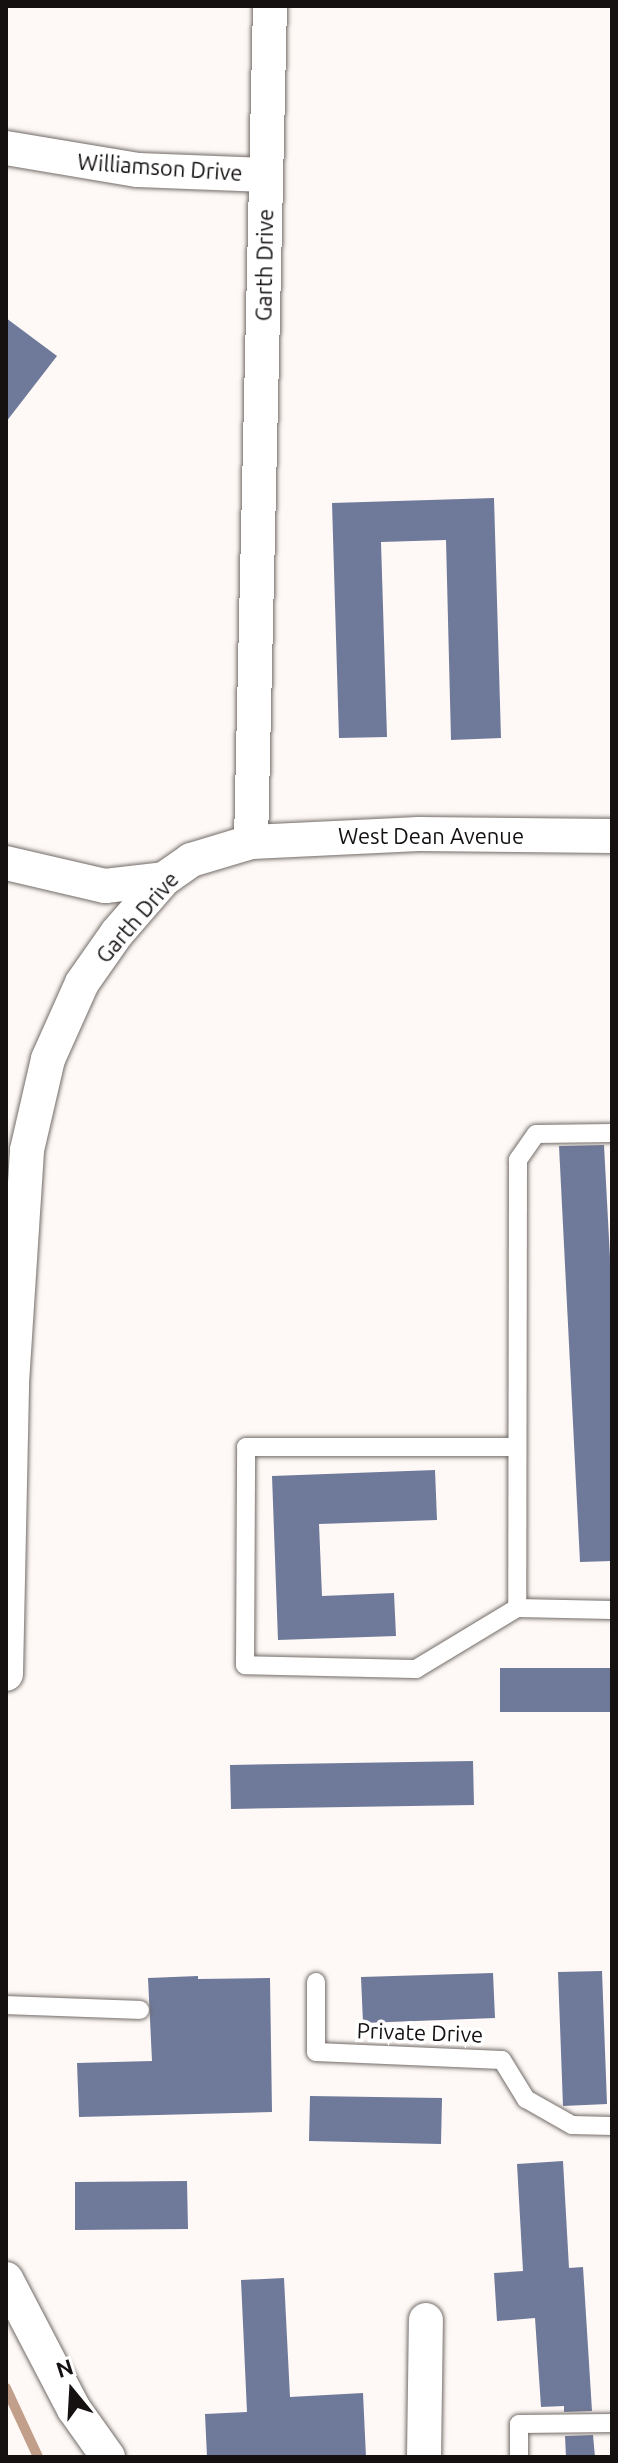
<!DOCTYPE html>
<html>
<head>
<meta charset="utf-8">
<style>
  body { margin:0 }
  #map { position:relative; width:618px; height:2463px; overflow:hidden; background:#fef9f6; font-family:Ubuntu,sans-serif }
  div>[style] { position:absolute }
  .stream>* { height:10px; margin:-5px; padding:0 5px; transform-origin:5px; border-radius:5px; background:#c29f8a }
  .building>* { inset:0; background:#6f7999 }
  .roads { filter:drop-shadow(0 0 2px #736c68) drop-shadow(0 0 2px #736c68) }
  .lane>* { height:18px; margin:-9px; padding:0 9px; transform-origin:9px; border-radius:9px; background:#fff }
  .street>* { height:34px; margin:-17px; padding:0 17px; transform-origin:17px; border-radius:17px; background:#fff }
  span { translate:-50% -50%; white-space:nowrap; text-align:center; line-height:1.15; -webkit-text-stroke:7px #fff; paint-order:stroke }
  .street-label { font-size:22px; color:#141110 }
  .frame { position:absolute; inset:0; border:8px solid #141110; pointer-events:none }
  .north { position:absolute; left:32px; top:2351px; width:80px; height:80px; -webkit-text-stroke:6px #fff; paint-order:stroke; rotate:342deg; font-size:22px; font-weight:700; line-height:32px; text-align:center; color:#141110 }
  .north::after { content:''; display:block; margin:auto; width:28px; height:36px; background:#141110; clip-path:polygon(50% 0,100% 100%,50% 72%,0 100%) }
</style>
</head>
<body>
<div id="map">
  <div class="stream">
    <i style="left:6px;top:2388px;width:76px;rotate:65.1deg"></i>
  </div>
  <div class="building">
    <i style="clip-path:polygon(6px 318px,57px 356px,6px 422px)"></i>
    <i style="clip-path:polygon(494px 498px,501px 738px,451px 740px,446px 540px,381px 542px,387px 737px,339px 738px,332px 503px)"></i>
    <i style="clip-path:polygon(604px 1145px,612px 1295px,612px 1561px,580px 1562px,559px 1146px)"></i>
    <i style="clip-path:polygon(435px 1470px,437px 1520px,319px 1524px,322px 1596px,394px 1593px,396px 1636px,278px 1640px,272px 1476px)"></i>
    <i style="clip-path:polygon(500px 1668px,612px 1668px,612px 1712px,500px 1712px)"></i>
    <i style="clip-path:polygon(473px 1761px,474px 1805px,231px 1809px,230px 1765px)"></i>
    <i style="clip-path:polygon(602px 1971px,607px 2104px,563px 2106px,558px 1972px)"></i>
    <i style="clip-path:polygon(493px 1973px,495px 2018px,363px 2023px,361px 1977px)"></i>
    <i style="clip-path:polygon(198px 1976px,198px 1979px,270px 1978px,272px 2112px,79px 2117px,77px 2063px,152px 2061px,148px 1978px)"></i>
    <i style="clip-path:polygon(310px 2096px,442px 2098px,441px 2144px,309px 2141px)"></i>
    <i style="clip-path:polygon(563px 2161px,569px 2268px,583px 2267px,592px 2411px,564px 2412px,564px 2406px,541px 2407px,535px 2318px,497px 2321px,494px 2273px,523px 2271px,517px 2164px)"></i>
    <i style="clip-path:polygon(187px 2181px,188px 2229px,75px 2230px,75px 2182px)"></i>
    <i style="clip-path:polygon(284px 2278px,290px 2397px,363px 2393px,366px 2457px,207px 2457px,205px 2414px,247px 2412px,241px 2280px)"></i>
    <i style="clip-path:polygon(593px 2435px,595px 2457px,566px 2457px,565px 2436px)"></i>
  </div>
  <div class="roads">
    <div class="lane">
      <i style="left:612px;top:1133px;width:76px;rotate:179.2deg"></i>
      <i style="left:536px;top:1134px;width:32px;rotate:125deg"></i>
      <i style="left:518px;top:1160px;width:448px;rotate:90.1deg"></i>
      <i style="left:517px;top:1608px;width:95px;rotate:1.2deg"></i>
      <i style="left:517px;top:1608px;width:118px;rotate:148.9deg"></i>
      <i style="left:416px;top:1669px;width:171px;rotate:-178.7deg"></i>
      <i style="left:245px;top:1665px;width:218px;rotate:-89.7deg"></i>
      <i style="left:246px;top:1447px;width:271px"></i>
      <i style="left:316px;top:1982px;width:70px;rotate:90deg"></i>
      <i style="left:316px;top:2052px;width:186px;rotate:2.5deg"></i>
      <i style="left:502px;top:2060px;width:46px;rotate:58.4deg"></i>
      <i style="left:526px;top:2099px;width:53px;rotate:29.5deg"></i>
      <i style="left:572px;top:2125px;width:40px;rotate:1.4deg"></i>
      <i style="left:6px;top:2005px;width:134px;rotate:2.1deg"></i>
      <i style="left:519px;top:2457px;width:33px;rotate:-90deg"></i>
      <i style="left:519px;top:2424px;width:93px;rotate:-0.6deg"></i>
    </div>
    <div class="street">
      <i style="left:6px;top:148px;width:134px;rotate:9.5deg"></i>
      <i style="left:138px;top:170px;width:128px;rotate:2.2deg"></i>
      <i style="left:251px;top:842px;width:836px;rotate:-88.7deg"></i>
      <i style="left:6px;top:863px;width:102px;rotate:13.1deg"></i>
      <i style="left:105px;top:886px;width:59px;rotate:-6.8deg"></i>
      <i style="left:6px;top:1674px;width:291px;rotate:-88.8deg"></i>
      <i style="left:12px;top:1383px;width:233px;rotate:-86.3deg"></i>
      <i style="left:27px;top:1150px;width:93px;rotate:-77deg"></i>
      <i style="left:48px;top:1059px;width:83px;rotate:-65.9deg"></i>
      <i style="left:82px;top:983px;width:61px;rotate:-55deg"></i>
      <i style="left:117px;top:933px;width:72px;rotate:-49deg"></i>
      <i style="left:164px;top:879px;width:33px;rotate:-35deg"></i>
      <i style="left:191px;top:860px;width:63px;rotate:-16.7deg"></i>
      <i style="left:251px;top:842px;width:168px;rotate:-2.7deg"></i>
      <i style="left:419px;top:834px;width:193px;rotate:0.6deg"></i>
      <i style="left:6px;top:2279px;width:147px;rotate:62.4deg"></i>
      <i style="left:74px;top:2409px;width:59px;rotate:54.7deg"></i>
      <i style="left:424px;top:2457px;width:137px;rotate:-89.2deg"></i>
    </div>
  </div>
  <div class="street-label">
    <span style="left:160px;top:167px;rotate:4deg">Williamson Drive</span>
    <span style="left:264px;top:265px;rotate:-89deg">Garth Drive</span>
    <span style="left:431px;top:836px">West Dean Avenue</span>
    <span style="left:137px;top:917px;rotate:-49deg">Garth Drive</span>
    <span style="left:420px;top:2032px;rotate:2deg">Private Drive</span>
  </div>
  <div class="frame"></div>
  <div class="north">N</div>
</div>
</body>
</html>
